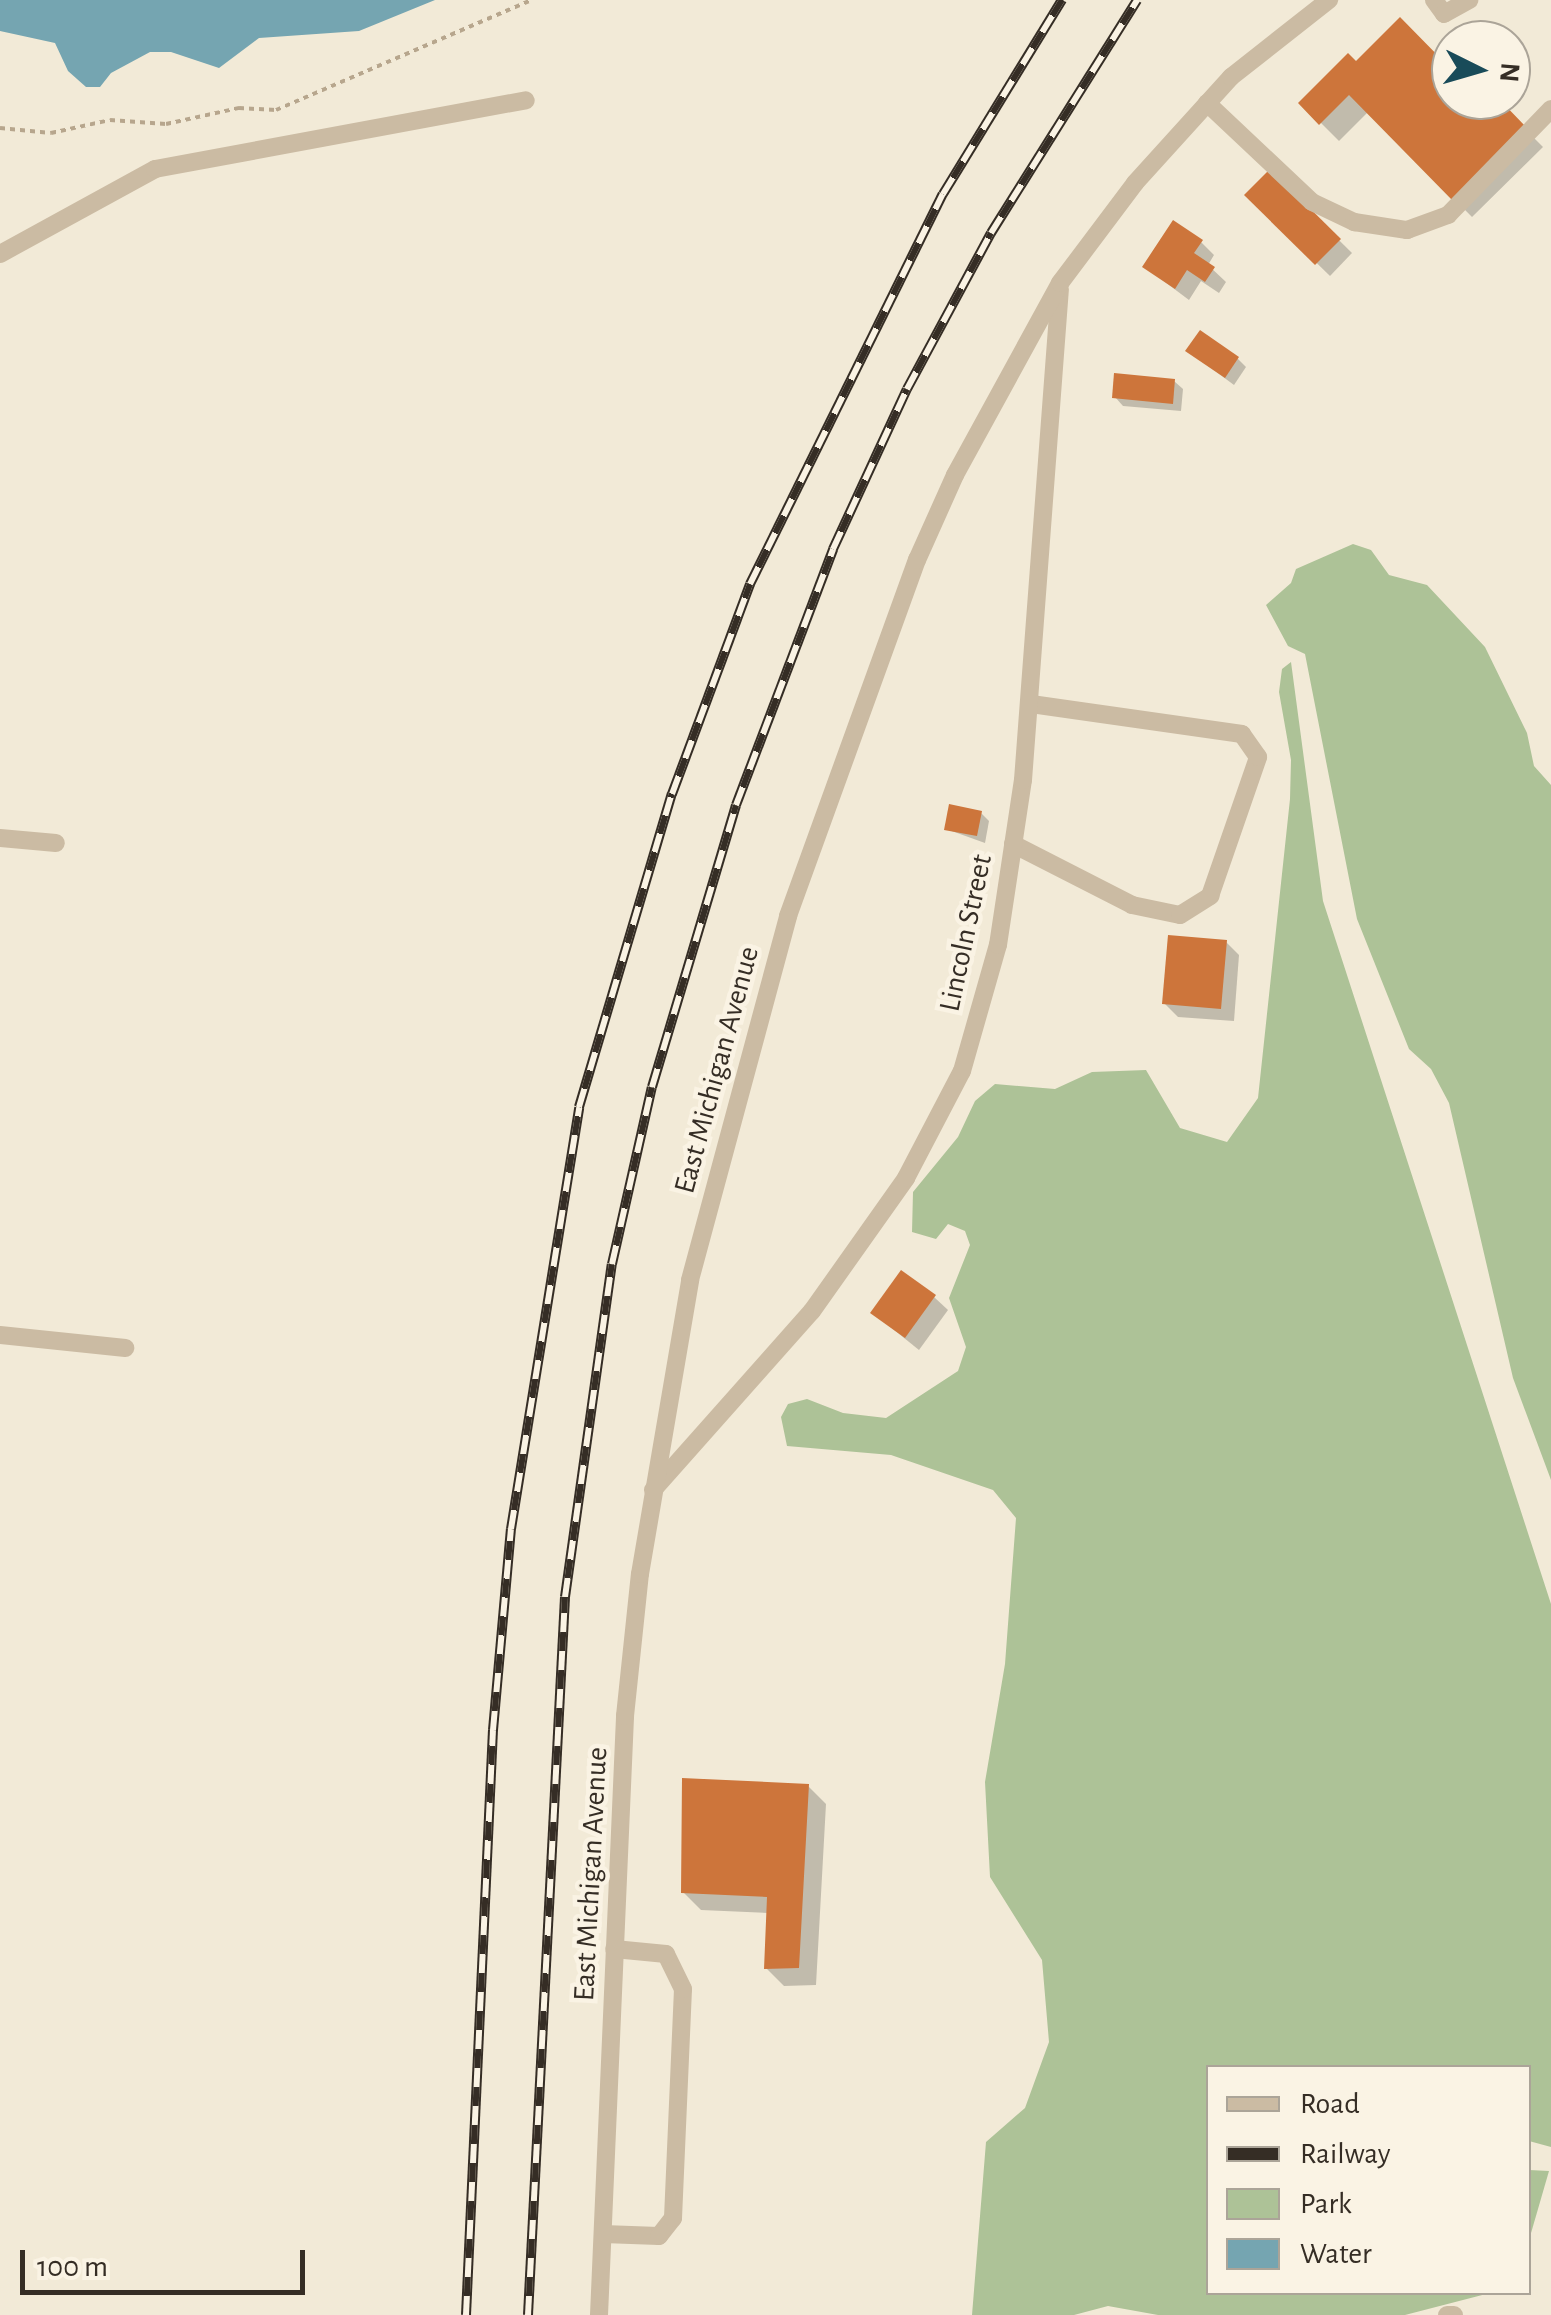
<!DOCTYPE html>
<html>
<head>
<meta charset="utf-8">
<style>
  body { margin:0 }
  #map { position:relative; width:1551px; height:2315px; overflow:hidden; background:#f2ead7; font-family:"Alegreya Sans",sans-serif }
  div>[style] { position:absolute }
  .green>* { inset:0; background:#adc297 }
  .water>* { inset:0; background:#75a5b1 }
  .shadow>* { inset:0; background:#0003 }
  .building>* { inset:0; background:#cd753b }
  .path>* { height:4px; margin-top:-2px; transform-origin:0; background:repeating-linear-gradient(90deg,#b7a68d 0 5px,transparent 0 10px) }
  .minor>* { height:18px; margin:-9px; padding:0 9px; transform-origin:9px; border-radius:9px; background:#cbbba3 }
  .rail>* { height:10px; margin-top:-5px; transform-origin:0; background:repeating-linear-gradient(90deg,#faf3e4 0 19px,#352d25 0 38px); box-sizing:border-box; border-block:2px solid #352d25 }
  span { translate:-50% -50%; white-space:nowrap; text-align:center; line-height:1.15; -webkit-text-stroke:9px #faf3e4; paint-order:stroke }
  .street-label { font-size:30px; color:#352d25 }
  .legend { position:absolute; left:1206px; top:2065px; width:325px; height:230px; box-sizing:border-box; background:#faf3e4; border:2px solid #aba498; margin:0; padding:12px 18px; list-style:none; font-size:30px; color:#352d25 }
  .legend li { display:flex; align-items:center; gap:20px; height:50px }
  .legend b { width:50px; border:2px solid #aba498 }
  .north { position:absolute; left:1431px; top:20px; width:100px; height:100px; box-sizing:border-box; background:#faf3e4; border:2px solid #aba498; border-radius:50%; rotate:95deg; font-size:28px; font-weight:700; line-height:40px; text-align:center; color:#352d25 }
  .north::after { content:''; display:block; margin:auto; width:35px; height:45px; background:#194b59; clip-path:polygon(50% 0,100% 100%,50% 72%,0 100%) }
  .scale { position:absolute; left:20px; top:2250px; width:285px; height:45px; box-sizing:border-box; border:5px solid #352d25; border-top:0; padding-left:12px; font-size:30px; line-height:35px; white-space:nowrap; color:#352d25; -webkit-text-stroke:8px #faf3e4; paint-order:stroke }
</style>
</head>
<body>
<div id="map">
  <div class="green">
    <i style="clip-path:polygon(1353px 544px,1371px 550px,1389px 575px,1427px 585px,1485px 647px,1527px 733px,1534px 766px,1551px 785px,1551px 1480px,1513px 1378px,1449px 1103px,1431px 1069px,1409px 1049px,1357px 919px,1305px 654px,1288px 646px,1266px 605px,1291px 583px,1296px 569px)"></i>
    <i style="clip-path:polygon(1291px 662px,1323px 901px,1551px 1604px,1551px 2147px,1529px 2141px,1528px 2068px,1208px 2068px,1208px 2292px,1490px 2293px,1405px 2315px,1158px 2315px,1108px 2306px,1074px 2315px,972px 2315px,986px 2142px,1025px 2108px,1049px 2042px,1042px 1960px,990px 1877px,985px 1782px,1005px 1664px,1016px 1518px,993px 1490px,891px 1455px,787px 1446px,781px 1417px,788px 1404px,807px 1399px,843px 1413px,886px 1418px,958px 1371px,966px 1347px,949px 1298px,970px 1245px,965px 1231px,948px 1224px,936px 1239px,912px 1232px,913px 1192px,958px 1137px,975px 1101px,995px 1084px,1055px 1089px,1092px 1072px,1146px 1070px,1180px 1128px,1227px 1142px,1258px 1098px,1290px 799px,1291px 760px,1279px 692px,1282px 669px)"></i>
    <i style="clip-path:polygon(1529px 2170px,1549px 2171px,1529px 2240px,1528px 2170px)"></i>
  </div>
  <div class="water">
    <i style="clip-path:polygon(0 0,435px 0,359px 31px,259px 38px,219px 68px,171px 52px,150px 52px,111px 73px,100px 87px,86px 87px,68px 71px,55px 43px,0 31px)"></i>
  </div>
  <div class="shadow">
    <i style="clip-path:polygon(1356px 65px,1451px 72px,1451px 100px,1496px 100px,1543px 147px,1472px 217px,1368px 112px,1339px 141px,1301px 103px)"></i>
    <i style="clip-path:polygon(1270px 172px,1352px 253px,1330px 276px,1247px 195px)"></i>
    <i style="clip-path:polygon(1201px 242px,1214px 255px,1208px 265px,1226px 282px,1219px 293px,1201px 281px,1189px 300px,1145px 267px)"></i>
    <i style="clip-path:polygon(1188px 351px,1238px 359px,1246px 367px,1234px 385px)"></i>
    <i style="clip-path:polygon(1174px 381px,1183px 389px,1181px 411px,1123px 406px,1115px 397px)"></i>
    <i style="clip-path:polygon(981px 813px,989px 821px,985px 843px,946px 829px)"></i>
    <i style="clip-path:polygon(1226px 942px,1239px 955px,1234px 1021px,1178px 1017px,1165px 1004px)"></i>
    <i style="clip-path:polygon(934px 1297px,948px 1310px,919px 1350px,873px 1313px)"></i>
    <i style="clip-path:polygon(808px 1786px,826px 1804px,816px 1985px,784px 1986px,766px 1968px,769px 1913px,701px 1910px,683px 1892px)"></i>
  </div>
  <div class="building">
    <i style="clip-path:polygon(1400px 17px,1451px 69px,1451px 100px,1500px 100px,1527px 128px,1453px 201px,1349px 95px,1319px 125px,1298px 103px,1348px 53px,1356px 61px)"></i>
    <i style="clip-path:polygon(1270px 169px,1341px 239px,1315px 265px,1244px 195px)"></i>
    <i style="clip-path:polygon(1173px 220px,1203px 240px,1194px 253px,1215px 267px,1205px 282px,1187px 270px,1175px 289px,1142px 267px)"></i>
    <i style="clip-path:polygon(1200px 330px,1239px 357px,1225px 378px,1185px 351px)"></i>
    <i style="clip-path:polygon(1114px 373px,1175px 379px,1173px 404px,1112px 398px)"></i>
    <i style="clip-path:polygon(949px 804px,982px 811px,977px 836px,944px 830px)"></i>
    <i style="clip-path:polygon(1168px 935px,1227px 940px,1221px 1009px,1162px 1004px)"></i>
    <i style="clip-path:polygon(901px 1270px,936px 1295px,905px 1338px,870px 1313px)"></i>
    <i style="clip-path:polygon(682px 1778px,809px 1784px,799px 1968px,764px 1969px,767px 1897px,681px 1893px)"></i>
  </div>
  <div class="path">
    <i style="left:0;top:128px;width:51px;rotate:5.6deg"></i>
    <i style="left:51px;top:133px;width:60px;rotate:-12.4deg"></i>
    <i style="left:110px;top:120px;width:56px;rotate:4.1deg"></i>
    <i style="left:166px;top:124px;width:75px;rotate:-12.4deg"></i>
    <i style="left:239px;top:108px;width:37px;rotate:3deg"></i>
    <i style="left:276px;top:110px;width:278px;rotate:-23.3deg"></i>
  </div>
  <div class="minor">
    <i style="left:1434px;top:0;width:17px;rotate:54deg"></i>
    <i style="left:1444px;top:14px;width:29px;rotate:-29deg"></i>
    <i style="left:1207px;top:103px;width:144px;rotate:43.3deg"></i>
    <i style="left:1312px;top:202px;width:47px;rotate:25.5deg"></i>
    <i style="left:1354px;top:222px;width:54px;rotate:8.6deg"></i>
    <i style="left:1407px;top:230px;width:44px;rotate:-20.1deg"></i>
    <i style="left:1448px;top:215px;width:148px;rotate:-45.8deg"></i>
    <i style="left:0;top:254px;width:177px;rotate:-28.7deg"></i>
    <i style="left:155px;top:169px;width:377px;rotate:-10.5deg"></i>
    <i style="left:0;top:838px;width:56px;rotate:5.1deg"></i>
    <i style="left:1013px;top:844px;width:134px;rotate:27.1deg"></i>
    <i style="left:1132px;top:905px;width:49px;rotate:11.8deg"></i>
    <i style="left:1180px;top:915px;width:36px;rotate:-32deg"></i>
    <i style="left:1210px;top:896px;width:147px;rotate:-70.9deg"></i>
    <i style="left:1258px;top:757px;width:28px;rotate:-125deg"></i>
    <i style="left:1242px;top:734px;width:213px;rotate:-171.9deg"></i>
    <i style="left:0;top:1335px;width:126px;rotate:5.9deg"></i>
    <i style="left:653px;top:1490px;width:239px;rotate:-48.4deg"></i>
    <i style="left:812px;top:1311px;width:163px;rotate:-54.7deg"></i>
    <i style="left:906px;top:1178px;width:121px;rotate:-62.4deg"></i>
    <i style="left:962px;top:1071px;width:131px;rotate:-74.1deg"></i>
    <i style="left:998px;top:945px;width:167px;rotate:-81.4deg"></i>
    <i style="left:1023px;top:780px;width:492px;rotate:-85.7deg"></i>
    <i style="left:603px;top:2234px;width:56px;rotate:2deg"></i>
    <i style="left:659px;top:2236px;width:23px;rotate:-52deg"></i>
    <i style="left:673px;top:2218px;width:229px;rotate:-87.5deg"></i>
    <i style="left:683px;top:1989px;width:39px;rotate:-116deg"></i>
    <i style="left:666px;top:1954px;width:52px;rotate:-174.5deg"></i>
    <i style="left:599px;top:2315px;width:600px;rotate:-87.51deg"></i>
    <i style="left:625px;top:1716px;width:143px;rotate:-84deg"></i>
    <i style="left:640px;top:1574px;width:298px;rotate:-80.3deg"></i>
    <i style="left:690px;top:1280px;width:377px;rotate:-74.9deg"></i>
    <i style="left:788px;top:916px;width:379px;rotate:-70.1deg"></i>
    <i style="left:917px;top:560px;width:93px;rotate:-65.9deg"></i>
    <i style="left:955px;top:475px;width:219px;rotate:-61.3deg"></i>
    <i style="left:1060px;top:283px;width:125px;rotate:-53.1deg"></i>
    <i style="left:1135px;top:183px;width:143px;rotate:-47.8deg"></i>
    <i style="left:1231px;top:77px;width:125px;rotate:-38.2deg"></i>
    <i style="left:1447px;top:2315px;width:7px"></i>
  </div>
  <div class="rail">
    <i style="left:466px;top:2315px;width:586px;rotate:-87.36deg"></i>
    <i style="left:493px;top:1730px;width:202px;rotate:-84.9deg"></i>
    <i style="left:511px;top:1529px;width:427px;rotate:-80.8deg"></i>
    <i style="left:579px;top:1107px;width:327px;rotate:-73.5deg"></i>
    <i style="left:672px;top:794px;width:224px;rotate:-69.6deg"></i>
    <i style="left:750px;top:584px;width:435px;rotate:-63.7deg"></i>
    <i style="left:943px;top:194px;width:228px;rotate:-58.5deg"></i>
    <i style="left:528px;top:2315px;width:719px;rotate:-87.05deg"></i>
    <i style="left:565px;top:1597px;width:336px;rotate:-82deg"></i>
    <i style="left:612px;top:1264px;width:181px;rotate:-77.3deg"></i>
    <i style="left:652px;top:1087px;width:294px;rotate:-73.4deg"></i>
    <i style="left:736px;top:805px;width:274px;rotate:-69.2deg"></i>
    <i style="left:833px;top:549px;width:176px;rotate:-65.2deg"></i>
    <i style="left:907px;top:389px;width:177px;rotate:-61.7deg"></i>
    <i style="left:991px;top:233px;width:275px;rotate:-57.9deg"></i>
  </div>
  <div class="street-label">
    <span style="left:966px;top:933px;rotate:-78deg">Lincoln Street</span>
    <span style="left:717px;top:1070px;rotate:-75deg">East Michigan Avenue</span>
    <span style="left:591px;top:1874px;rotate:-87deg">East Michigan Avenue</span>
  </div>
  <ul class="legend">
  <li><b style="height:12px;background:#cbbba3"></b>Road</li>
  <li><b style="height:12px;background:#352d25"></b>Railway</li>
  <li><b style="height:28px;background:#adc297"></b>Park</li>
  <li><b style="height:28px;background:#75a5b1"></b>Water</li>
  </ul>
  <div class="north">N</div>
  <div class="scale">100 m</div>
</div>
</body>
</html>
